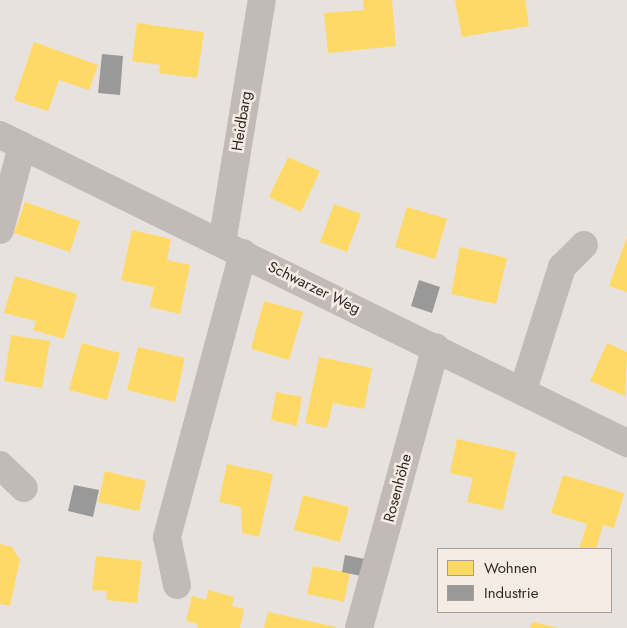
<!DOCTYPE html>
<html>
<head>
<meta charset="utf-8">
<style>
  body { margin:0 }
  #map { position:relative; width:627px; height:628px; overflow:hidden; background:#e8e2de; font-family:Jost,sans-serif }
  div>[style] { position:absolute }
  .homes>* { inset:0; background:#ffd966 }
  .industry>* { inset:0; background:#999 }
  .minor>* { height:28px; margin:-14px; padding:0 14px; transform-origin:14px; border-radius:14px; background:#c1bab7 }
  span { translate:-50% -50%; white-space:nowrap; text-align:center; line-height:1.15; -webkit-text-stroke:5px #f5ece5; paint-order:stroke }
  .street-label { font-size:15px; color:#312826 }
  .legend { position:absolute; left:437px; top:548px; width:175px; height:65px; box-sizing:border-box; background:#f5ece5; border:1px solid #a79e99; margin:0; padding:6px 9px; list-style:none; font-size:15px; color:#312826 }
  .legend li { display:flex; align-items:center; gap:10px; height:25px }
  .legend b { width:25px; border:1px solid #a79e99 }
</style>
</head>
<body>
<div id="map">
  <div class="homes">
    <i style="clip-path:polygon(363px 0,392px 0,396px 46px,328px 53px,324px 13px,364px 10px)"></i>
    <i style="clip-path:polygon(455px 0,525px 0,529px 26px,462px 37px)"></i>
    <i style="clip-path:polygon(137px 23px,204px 32px,197px 78px,159px 73px,160px 65px,132px 61px)"></i>
    <i style="clip-path:polygon(34px 42px,98px 65px,89px 90px,59px 80px,48px 111px,14px 100px)"></i>
    <i style="clip-path:polygon(288px 157px,320px 171px,301px 212px,269px 197px)"></i>
    <i style="clip-path:polygon(25px 202px,80px 221px,70px 252px,14px 233px)"></i>
    <i style="clip-path:polygon(334px 204px,361px 214px,347px 252px,320px 242px)"></i>
    <i style="clip-path:polygon(407px 207px,447px 219px,435px 259px,395px 247px)"></i>
    <i style="clip-path:polygon(132px 230px,171px 239px,167px 260px,190px 265px,180px 314px,150px 307px,154px 287px,121px 280px)"></i>
    <i style="clip-path:polygon(627px 237px,627px 292px,609px 286px)"></i>
    <i style="clip-path:polygon(460px 247px,507px 258px,496px 304px,451px 294px)"></i>
    <i style="clip-path:polygon(15px 276px,77px 294px,64px 339px,33px 330px,36px 321px,4px 313px)"></i>
    <i style="clip-path:polygon(264px 301px,303px 312px,289px 360px,251px 349px)"></i>
    <i style="clip-path:polygon(11px 335px,50px 341px,42px 388px,4px 381px)"></i>
    <i style="clip-path:polygon(82px 343px,120px 353px,107px 400px,69px 390px)"></i>
    <i style="clip-path:polygon(607px 343px,627px 352px,625px 396px,590px 381px)"></i>
    <i style="clip-path:polygon(138px 347px,185px 358px,175px 402px,127px 390px)"></i>
    <i style="clip-path:polygon(319px 357px,372px 368px,364px 409px,333px 403px,327px 428px,305px 423px)"></i>
    <i style="clip-path:polygon(276px 392px,302px 397px,297px 426px,271px 420px)"></i>
    <i style="clip-path:polygon(457px 439px,516px 452px,503px 510px,467px 502px,473px 478px,450px 473px)"></i>
    <i style="clip-path:polygon(227px 464px,273px 474px,259px 537px,242px 533px,241px 507px,219px 502px)"></i>
    <i style="clip-path:polygon(105px 471px,146px 481px,139px 511px,98px 502px)"></i>
    <i style="clip-path:polygon(563px 475px,624px 493px,614px 528px,603px 525px,596px 549px,579px 549px,587px 524px,551px 513px)"></i>
    <i style="clip-path:polygon(303px 495px,349px 507px,340px 542px,294px 530px)"></i>
    <i style="clip-path:polygon(0 544px,12px 547px,20px 560px,10px 606px,0 604px)"></i>
    <i style="clip-path:polygon(96px 556px,142px 561px,137px 603px,106px 600px,107px 591px,92px 590px)"></i>
    <i style="clip-path:polygon(313px 566px,350px 573px,344px 602px,307px 594px)"></i>
    <i style="clip-path:polygon(208px 590px,234px 597px,232px 606px,244px 609px,240px 628px,197px 628px,198px 624px,186px 621px,192px 596px,206px 600px)"></i>
    <i style="clip-path:polygon(268px 612px,336px 627px,336px 628px,264px 628px)"></i>
    <i style="clip-path:polygon(532px 622px,555px 627px,555px 628px,530px 628px)"></i>
  </div>
  <div class="industry">
    <i style="clip-path:polygon(102px 54px,123px 56px,120px 95px,98px 93px)"></i>
    <i style="clip-path:polygon(419px 280px,440px 287px,432px 313px,411px 306px)"></i>
    <i style="clip-path:polygon(74px 485px,99px 490px,93px 517px,68px 511px)"></i>
    <i style="clip-path:polygon(345px 555px,370px 560px,366px 577px,342px 572px)"></i>
  </div>
  <div class="minor">
    <i style="left:0;top:135px;width:699px;rotate:26.16deg"></i>
    <i style="left:0;top:230px;width:87px;rotate:-75.3deg"></i>
    <i style="left:222px;top:243px;width:246px;rotate:-80.7deg"></i>
    <i style="left:523px;top:390px;width:129px;rotate:-72.4deg"></i>
    <i style="left:562px;top:267px;width:31px;rotate:-45deg"></i>
    <i style="left:0;top:465px;width:33px;rotate:44deg"></i>
    <i style="left:177px;top:585px;width:49px;rotate:-101.8deg"></i>
    <i style="left:167px;top:537px;width:294px;rotate:-75deg"></i>
    <i style="left:359px;top:628px;width:291px;rotate:-74.7deg"></i>
  </div>
  <div class="street-label">
    <span style="left:242px;top:121px;rotate:-81deg">Heidbarg</span>
    <span style="left:314px;top:288px;rotate:26deg">Schwarzer Weg</span>
    <span style="left:398px;top:488px;rotate:-75deg">Rosenhöhe</span>
  </div>
  <ul class="legend">
  <li><b style="height:14px;background:#ffd966"></b>Wohnen</li>
  <li><b style="height:14px;background:#999"></b>Industrie</li>
  </ul>
</div>
</body>
</html>
